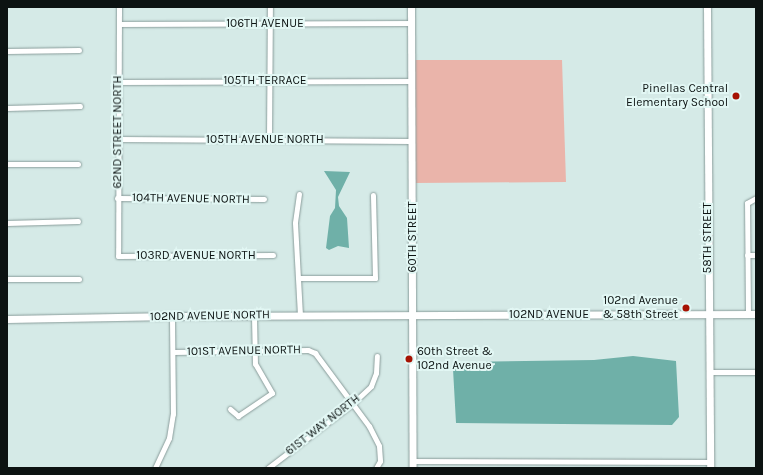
<!DOCTYPE html>
<html>
<head>
<meta charset="utf-8">
<style>
  body { margin:0 }
  #map { position:relative; width:763px; height:475px; overflow:hidden; background:#d5eae7; font-family:Karla,sans-serif }
  div>[style] { position:absolute }
  .green>* { inset:0; background:#eab4aa }
  .water>* { inset:0; background:#6fb0a8 }
  .roads { filter:drop-shadow(0 0 1px #899c9a) drop-shadow(0 0 1px #899c9a) }
  .street>* { height:5px; margin:-2.5px; padding:0 2.5px; transform-origin:2.5px; border-radius:2.5px; background:#fff }
  .secondary>* { height:7px; margin:-3.5px; padding:0 3.5px; transform-origin:3.5px; border-radius:3.5px; background:#fff }
  .dots>* { width:11px; height:11px; translate:-50% -50%; box-sizing:border-box; border:2px solid #e2f7f4; border-radius:50% }
  span { translate:-50% -50%; white-space:nowrap; text-align:center; line-height:1.15; -webkit-text-stroke:4px #e2f7f4; paint-order:stroke }
  .street-label { font-size:12px; color:#0c1312 }
  .poi-label { font-size:12px; color:#0c1312 }
  .right { translate:-100% -50%; text-align:right }
  .left { translate:0 -50%; text-align:left }
  .frame { position:absolute; inset:0; border:8px solid #0c1312; pointer-events:none }
</style>
</head>
<body>
<div id="map">
  <div class="green">
    <i style="clip-path:polygon(414px 60px,562px 60px,566px 182px,415px 183px)"></i>
  </div>
  <div class="water">
    <i style="clip-path:polygon(324px 171px,350px 172px,338px 197px,339px 206px,347px 218px,349px 248px,338px 246px,329px 250px,326px 248px,330px 216px,335px 208px,336px 190px)"></i>
    <i style="clip-path:polygon(633px 356px,676px 361px,679px 417px,672px 425px,456px 423px,453px 369px,458px 362px,594px 360px)"></i>
  </div>
  <div class="roads">
    <div class="street">
      <i style="left:119px;top:7px;width:249px;rotate:90.2deg"></i>
      <i style="left:118px;top:256px;width:155px;rotate:-0.4deg"></i>
      <i style="left:119px;top:24px;width:292px;rotate:-0.2deg"></i>
      <i style="left:7px;top:51px;width:72px;rotate:-0.8deg"></i>
      <i style="left:118px;top:82px;width:293px;rotate:-0.2deg"></i>
      <i style="left:7px;top:108px;width:73px;rotate:-1.6deg"></i>
      <i style="left:118px;top:139px;width:294px;rotate:0.4deg"></i>
      <i style="left:269px;top:140px;width:133px;rotate:-89.6deg"></i>
      <i style="left:7px;top:164px;width:71px"></i>
      <i style="left:299px;top:194px;width:29px;rotate:98deg"></i>
      <i style="left:295px;top:223px;width:92px;rotate:86.9deg"></i>
      <i style="left:117px;top:198px;width:147px;rotate:0.4deg"></i>
      <i style="left:7px;top:223px;width:71px;rotate:-1.6deg"></i>
      <i style="left:747px;top:255px;width:9px"></i>
      <i style="left:299px;top:278px;width:76px"></i>
      <i style="left:375px;top:278px;width:83px;rotate:-91.4deg"></i>
      <i style="left:7px;top:279px;width:72px"></i>
      <i style="left:748px;top:314px;width:111px;rotate:-90.5deg"></i>
      <i style="left:747px;top:203px;width:10px;rotate:-29deg"></i>
      <i style="left:173px;top:352px;width:135px;rotate:-0.8deg"></i>
      <i style="left:308px;top:350px;width:8px;rotate:23deg"></i>
      <i style="left:315px;top:353px;width:91px;rotate:53.5deg"></i>
      <i style="left:369px;top:426px;width:22px;rotate:63deg"></i>
      <i style="left:379px;top:446px;width:15px;rotate:86deg"></i>
      <i style="left:380px;top:461px;width:8px;rotate:120deg"></i>
      <i style="left:710px;top:372px;width:46px"></i>
      <i style="left:230px;top:409px;width:11px;rotate:41deg"></i>
      <i style="left:238px;top:416px;width:41px;rotate:-34.1deg"></i>
      <i style="left:272px;top:393px;width:34px;rotate:-120deg"></i>
      <i style="left:255px;top:364px;width:49px;rotate:-91.2deg"></i>
      <i style="left:413px;top:461px;width:296px;rotate:0.2deg"></i>
      <i style="left:155px;top:468px;width:33px;rotate:-65deg"></i>
      <i style="left:169px;top:438px;width:24px;rotate:-81deg"></i>
      <i style="left:173px;top:414px;width:98px;rotate:-90.6deg"></i>
      <i style="left:268px;top:468px;width:106px;rotate:-37.3deg"></i>
      <i style="left:352px;top:404px;width:26px;rotate:-43deg"></i>
      <i style="left:371px;top:386px;width:14px;rotate:-69deg"></i>
      <i style="left:376px;top:373px;width:17px;rotate:-87deg"></i>
    </div>
    <div class="secondary">
      <i style="left:411px;top:7px;width:461px;rotate:89.8deg"></i>
      <i style="left:707px;top:7px;width:461px;rotate:89.6deg"></i>
      <i style="left:7px;top:319px;width:165px;rotate:-1deg"></i>
      <i style="left:172px;top:316px;width:584px;rotate:-0.2deg"></i>
    </div>
  </div>
  <div class="dots">
    <i style="left:736px;top:96px;background:#a61203"></i>
    <i style="left:686px;top:308px;background:#a61203"></i>
    <i style="left:409px;top:359px;background:#a61203"></i>
  </div>
  <div class="street-label">
    <span style="left:265px;top:24px">106TH AVENUE</span>
    <span style="left:265px;top:81px">105TH TERRACE</span>
    <span style="left:118px;top:132px;rotate:-90deg">62ND STREET NORTH</span>
    <span style="left:265px;top:140px">105TH AVENUE NORTH</span>
    <span style="left:191px;top:199px;rotate:1deg">104TH AVENUE NORTH</span>
    <span style="left:413px;top:237px;rotate:-90deg">60TH STREET</span>
    <span style="left:708px;top:238px;rotate:-90deg">58TH STREET</span>
    <span style="left:196px;top:256px">103RD AVENUE NORTH</span>
    <span style="left:549px;top:315px">102ND AVENUE</span>
    <span style="left:210px;top:316px;rotate:-1deg">102ND AVENUE NORTH</span>
    <span style="left:244px;top:351px;rotate:-1deg">101ST AVENUE NORTH</span>
    <span style="left:323px;top:425px;rotate:-38deg">61ST WAY NORTH</span>
  </div>
  <div class="poi-label">
    <span class="right" style="left:728px;top:96px">Pinellas Central<br>Elementary School</span>
    <span class="right" style="left:678px;top:308px">102nd Avenue<br>&amp; 58th Street</span>
    <span class="left" style="left:417px;top:359px">60th Street &amp;<br>102nd Avenue</span>
  </div>
  <div class="frame"></div>
</div>
</body>
</html>
